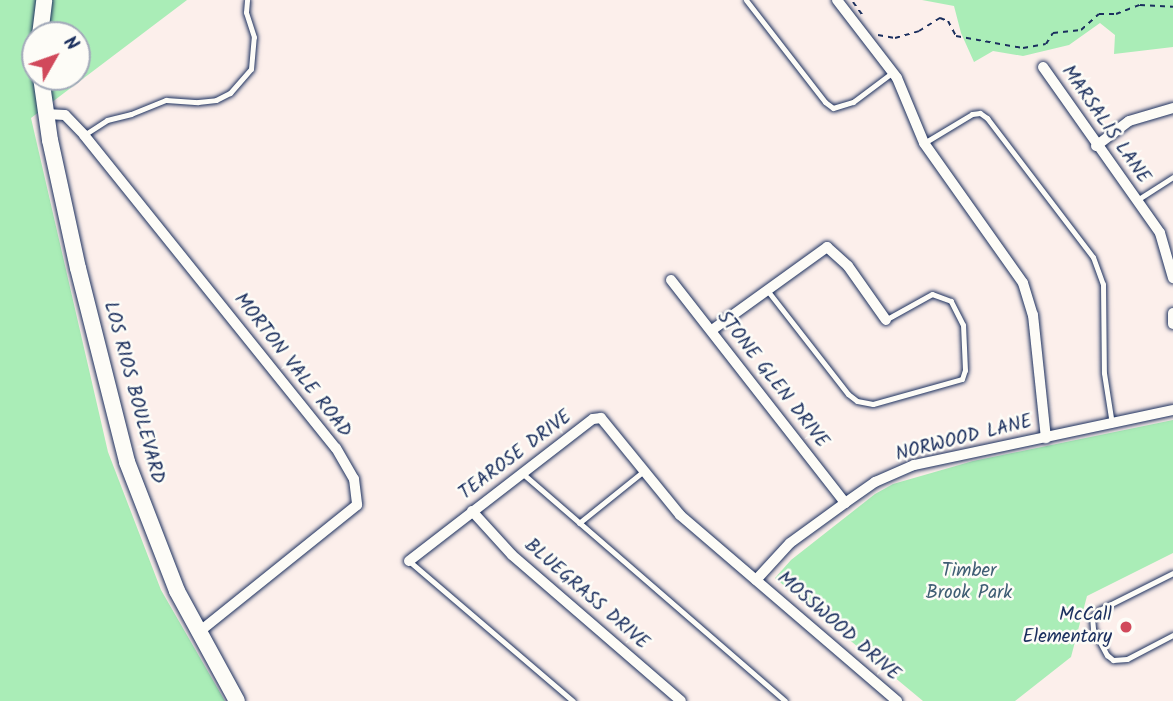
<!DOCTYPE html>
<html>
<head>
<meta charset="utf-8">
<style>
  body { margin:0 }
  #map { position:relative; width:1173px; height:701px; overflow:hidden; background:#fcefeb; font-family:Kalam,sans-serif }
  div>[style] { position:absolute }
  .green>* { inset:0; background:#aaedb7 }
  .path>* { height:2px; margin-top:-1px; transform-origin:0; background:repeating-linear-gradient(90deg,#1b2f5e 0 5px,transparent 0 10px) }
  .roads { filter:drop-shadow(0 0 2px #1b2f5e) drop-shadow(0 0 2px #1b2f5e) }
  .lane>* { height:5px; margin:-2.5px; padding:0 2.5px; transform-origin:2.5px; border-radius:2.5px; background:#fdfcf7 }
  .street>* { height:10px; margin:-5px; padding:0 5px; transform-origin:5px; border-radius:5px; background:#fdfcf7 }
  .secondary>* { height:16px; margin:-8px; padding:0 8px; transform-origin:8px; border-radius:8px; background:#fdfcf7 }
  .dots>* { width:19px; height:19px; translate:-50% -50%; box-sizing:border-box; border:4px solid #fdfcf7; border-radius:50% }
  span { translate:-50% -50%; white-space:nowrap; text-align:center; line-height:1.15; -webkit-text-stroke:5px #fdfcf7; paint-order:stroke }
  .street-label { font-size:19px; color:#1b2f5e }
  .park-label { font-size:19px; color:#3f5e74 }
  .poi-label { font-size:19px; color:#1b2f5e }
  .right { translate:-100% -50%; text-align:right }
  .north { position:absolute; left:21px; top:21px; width:70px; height:70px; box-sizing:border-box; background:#fdfcf7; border:2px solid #a3aaba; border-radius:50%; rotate:50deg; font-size:19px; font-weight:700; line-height:28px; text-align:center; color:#1b2f5e }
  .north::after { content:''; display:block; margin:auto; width:24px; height:32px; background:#d1495b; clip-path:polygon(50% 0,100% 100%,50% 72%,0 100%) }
</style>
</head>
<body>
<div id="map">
  <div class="green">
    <i style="clip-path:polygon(evenodd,0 0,187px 0,31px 118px,108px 452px,161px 590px,225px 701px,0 701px,0 0,35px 35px,77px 35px,77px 77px,35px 77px,35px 35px)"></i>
    <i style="clip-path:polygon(922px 0,1173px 0,1173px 47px,1114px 54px,1115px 35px,1100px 23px,1069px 45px,1023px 56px,993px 51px,974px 62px,961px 33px,954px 6px)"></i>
    <i style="clip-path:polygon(1173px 420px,1173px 553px,1087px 596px,1071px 657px,1015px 701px,923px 701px,775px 578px,791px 560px,875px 494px,893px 484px,973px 461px)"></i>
  </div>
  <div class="path">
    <i style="left:853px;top:2px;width:19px;rotate:54deg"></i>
    <i style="left:878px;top:35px;width:17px;rotate:10deg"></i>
    <i style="left:895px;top:38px;width:25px;rotate:-16deg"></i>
    <i style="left:919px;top:31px;width:25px;rotate:-32deg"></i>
    <i style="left:940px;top:18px;width:9px;rotate:21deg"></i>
    <i style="left:948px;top:21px;width:17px;rotate:62deg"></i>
    <i style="left:956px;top:36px;width:68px;rotate:10.2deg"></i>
    <i style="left:1023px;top:48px;width:23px;rotate:-10deg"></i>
    <i style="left:1046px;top:44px;width:13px;rotate:-58deg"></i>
    <i style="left:1053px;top:33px;width:28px;rotate:-6deg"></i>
    <i style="left:1081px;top:30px;width:24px;rotate:-42deg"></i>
    <i style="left:1099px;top:14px;width:17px"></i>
    <i style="left:1116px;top:14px;width:26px;rotate:-21deg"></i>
    <i style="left:1140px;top:5px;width:33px;rotate:3deg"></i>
  </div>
  <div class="roads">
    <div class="lane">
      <i style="left:746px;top:0;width:129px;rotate:52.2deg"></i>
      <i style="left:825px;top:102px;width:10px;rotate:37deg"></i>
      <i style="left:833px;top:108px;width:21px;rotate:-17deg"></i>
      <i style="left:853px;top:102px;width:50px;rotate:-36.9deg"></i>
      <i style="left:84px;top:135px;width:27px;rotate:-33deg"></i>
      <i style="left:107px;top:120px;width:25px;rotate:-14deg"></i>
      <i style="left:131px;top:114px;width:38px;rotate:-22deg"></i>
      <i style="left:166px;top:100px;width:32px;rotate:4deg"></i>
      <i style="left:198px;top:102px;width:18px;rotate:-6deg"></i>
      <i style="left:216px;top:100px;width:16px;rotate:-27deg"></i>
      <i style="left:230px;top:93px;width:32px;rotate:-49deg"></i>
      <i style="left:251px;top:69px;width:32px;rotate:-85deg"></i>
      <i style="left:254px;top:37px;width:26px;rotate:-108deg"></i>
      <i style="left:246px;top:12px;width:12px;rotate:-85deg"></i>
      <i style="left:924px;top:143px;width:56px;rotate:-31.1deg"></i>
      <i style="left:972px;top:114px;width:8px;rotate:-7deg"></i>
      <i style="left:980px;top:113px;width:9px;rotate:36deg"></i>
      <i style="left:987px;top:118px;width:175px;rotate:52.7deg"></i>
      <i style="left:1093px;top:257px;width:29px;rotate:70deg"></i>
      <i style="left:1103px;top:284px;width:89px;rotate:89.4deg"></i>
      <i style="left:1104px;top:373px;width:52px;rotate:81.1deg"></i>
      <i style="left:1137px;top:200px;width:43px;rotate:-32.6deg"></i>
      <i style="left:767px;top:290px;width:132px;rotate:52.1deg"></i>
      <i style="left:848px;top:394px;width:11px;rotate:38deg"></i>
      <i style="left:857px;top:401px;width:16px;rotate:11deg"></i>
      <i style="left:873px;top:404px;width:92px;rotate:-15.7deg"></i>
      <i style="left:962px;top:379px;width:9px;rotate:-72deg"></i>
      <i style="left:965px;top:370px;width:45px;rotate:-92.5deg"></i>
      <i style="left:963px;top:325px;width:27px;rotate:-117deg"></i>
      <i style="left:951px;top:301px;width:20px;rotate:-160deg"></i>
      <i style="left:932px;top:294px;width:51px;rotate:150.9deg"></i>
      <i style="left:522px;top:473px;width:348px;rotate:40.9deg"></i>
      <i style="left:579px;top:523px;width:85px;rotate:-38.8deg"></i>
      <i style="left:409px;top:561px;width:216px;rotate:40.5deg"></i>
      <i style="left:1173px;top:573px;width:83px;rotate:153.4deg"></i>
      <i style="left:1099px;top:610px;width:10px;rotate:135deg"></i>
      <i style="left:1092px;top:617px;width:12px;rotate:85deg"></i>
      <i style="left:1093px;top:629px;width:30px;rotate:62deg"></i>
      <i style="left:1107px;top:655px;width:8px;rotate:40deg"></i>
      <i style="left:1113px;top:660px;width:14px;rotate:-4deg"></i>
      <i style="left:1127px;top:659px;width:52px;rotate:-27.6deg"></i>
    </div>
    <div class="street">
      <i style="left:837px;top:0;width:98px;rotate:52.4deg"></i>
      <i style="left:897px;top:78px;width:70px;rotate:67.4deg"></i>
      <i style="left:924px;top:143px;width:171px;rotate:54.7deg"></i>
      <i style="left:1023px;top:283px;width:34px;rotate:73deg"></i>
      <i style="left:1033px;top:315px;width:124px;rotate:84deg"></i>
      <i style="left:1043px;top:67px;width:203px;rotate:54.8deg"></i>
      <i style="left:1160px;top:233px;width:47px;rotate:73.9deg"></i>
      <i style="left:46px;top:114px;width:19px;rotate:3deg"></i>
      <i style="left:65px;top:115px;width:28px;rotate:46deg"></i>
      <i style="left:84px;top:135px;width:402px;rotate:51.2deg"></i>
      <i style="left:336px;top:448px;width:36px;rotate:60deg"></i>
      <i style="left:354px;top:479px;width:26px;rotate:83deg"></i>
      <i style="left:357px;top:505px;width:203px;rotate:141.2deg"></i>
      <i style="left:1096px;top:146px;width:41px;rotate:-37.1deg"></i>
      <i style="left:1129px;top:121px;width:46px;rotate:-16.5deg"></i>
      <i style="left:671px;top:280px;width:283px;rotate:52deg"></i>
      <i style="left:1173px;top:313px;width:11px;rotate:90deg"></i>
      <i style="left:712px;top:330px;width:142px;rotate:-35.8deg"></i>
      <i style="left:827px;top:247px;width:28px;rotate:42deg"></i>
      <i style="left:848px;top:266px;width:66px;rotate:54.9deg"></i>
      <i style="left:472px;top:511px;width:59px;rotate:47.7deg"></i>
      <i style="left:512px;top:555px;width:223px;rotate:40.8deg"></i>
      <i style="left:409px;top:561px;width:232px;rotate:-37.7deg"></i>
      <i style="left:593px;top:419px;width:8px;rotate:-7deg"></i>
      <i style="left:601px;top:418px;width:125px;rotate:50.8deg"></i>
      <i style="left:680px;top:515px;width:286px;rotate:40.6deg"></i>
      <i style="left:756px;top:580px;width:50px;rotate:-47.4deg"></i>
      <i style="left:790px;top:543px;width:68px;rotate:-36deg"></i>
      <i style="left:845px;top:503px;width:37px;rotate:-35deg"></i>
      <i style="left:875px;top:482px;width:43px;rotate:-23.6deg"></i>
      <i style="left:914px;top:465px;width:265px;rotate:-12deg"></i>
    </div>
    <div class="secondary">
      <i style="left:40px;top:35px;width:35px;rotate:-83deg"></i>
      <i style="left:41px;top:77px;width:64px;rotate:81.9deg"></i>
      <i style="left:50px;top:140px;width:131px;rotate:77.7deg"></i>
      <i style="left:78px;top:268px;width:200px;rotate:75.8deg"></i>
      <i style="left:127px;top:462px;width:138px;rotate:68.8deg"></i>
      <i style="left:177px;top:591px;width:125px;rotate:61.4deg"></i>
    </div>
  </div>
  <div class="dots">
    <i style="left:1126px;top:627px;background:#d1495b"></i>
  </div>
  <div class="street-label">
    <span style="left:1105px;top:125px;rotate:55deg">MARSALIS LANE</span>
    <span style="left:292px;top:366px;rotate:52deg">MORTON VALE ROAD</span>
    <span style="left:772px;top:380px;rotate:52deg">STONE GLEN DRIVE</span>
    <span style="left:133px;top:393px;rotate:75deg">LOS RIOS BOULEVARD</span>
    <span style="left:964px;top:439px;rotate:-14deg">NORWOOD LANE</span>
    <span style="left:516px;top:456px;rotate:-37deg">TEAROSE DRIVE</span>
    <span style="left:586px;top:595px;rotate:41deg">BLUEGRASS DRIVE</span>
    <span style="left:838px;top:627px;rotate:41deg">MOSSWOOD DRIVE</span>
  </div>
  <div class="park-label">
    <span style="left:969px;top:583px">Timber<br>Brook Park</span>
  </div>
  <div class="poi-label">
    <span class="right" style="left:1112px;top:627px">McCall<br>Elementary</span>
  </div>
  <div class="north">N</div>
</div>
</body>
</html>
